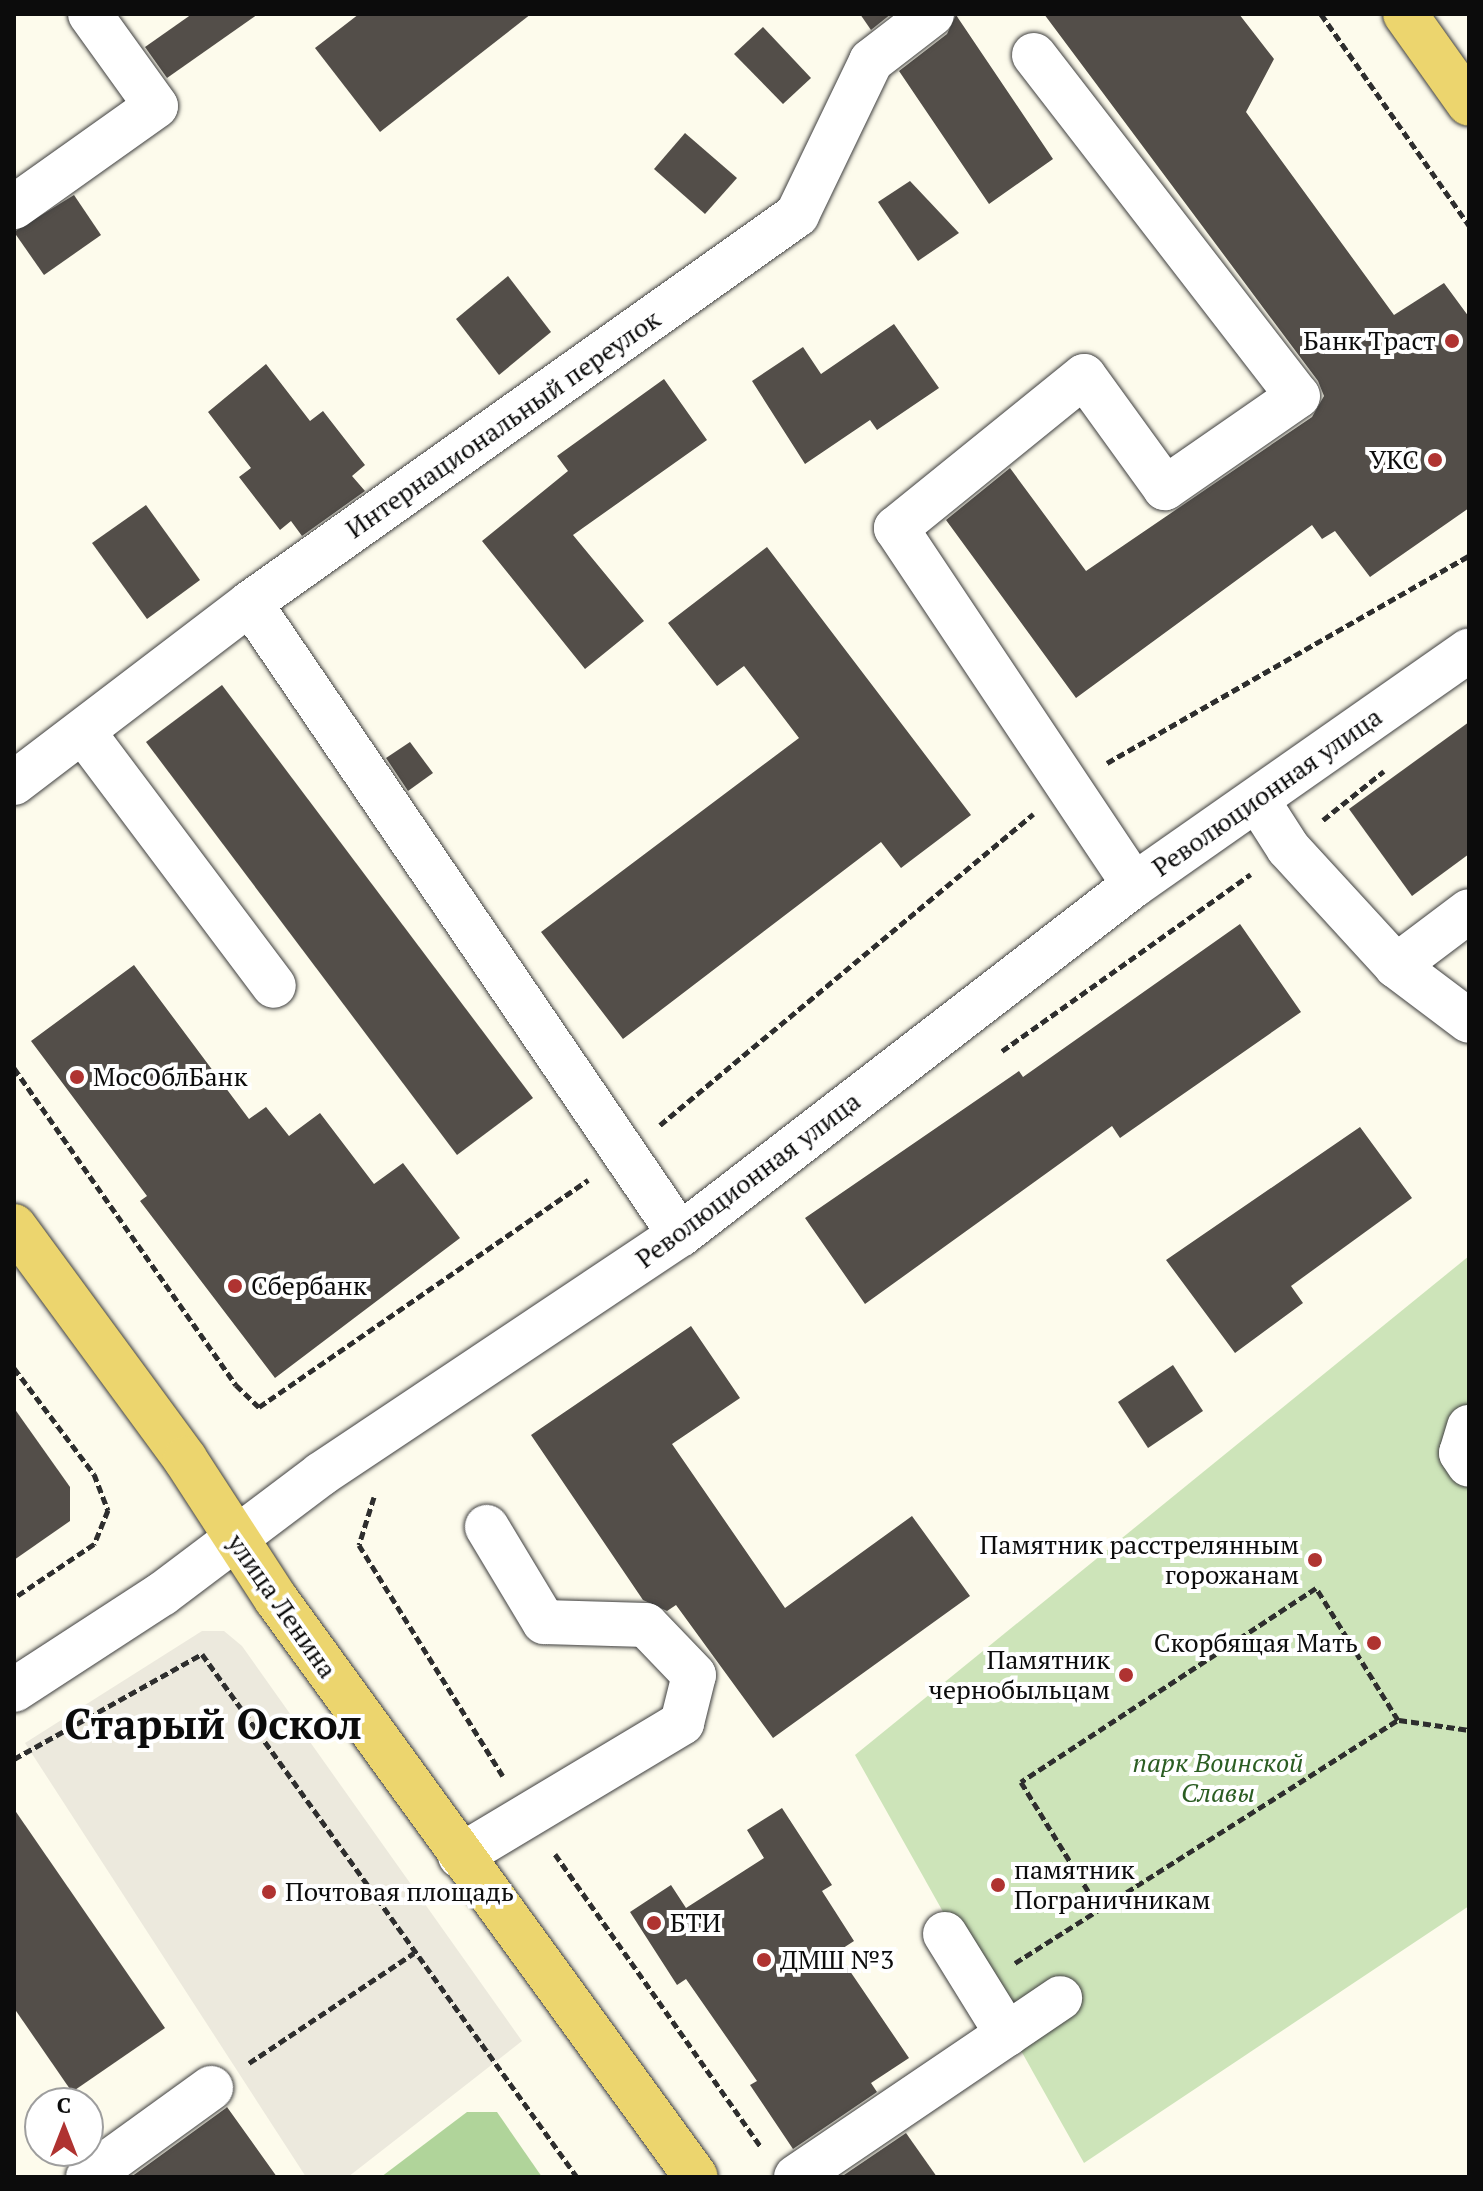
<!DOCTYPE html>
<html>
<head>
<meta charset="utf-8">
<style>
  body { margin:0 }
  #map { position:relative; width:1483px; height:2191px; overflow:hidden; background:#fdfbec; font-family:"PT Serif",serif }
  div>[style] { position:absolute }
  .green>* { inset:0; background:#cde4b9 }
  .forest>* { inset:0; background:#b0d49a }
  .plaza>* { inset:0; background:#ece9dd }
  .building>* { inset:0; background:#534e49 }
  .path>* { height:5px; margin-top:-2.5px; transform-origin:0; background:repeating-linear-gradient(90deg,#2e2e2e 0 8px,transparent 0 12px) }
  .roads { filter:drop-shadow(0 0 2px #3f3f3f) drop-shadow(0 0 2px #3f3f3f) }
  .minor>* { height:44px; margin:-22px; padding:0 22px; transform-origin:22px; border-radius:22px; background:#fff }
  .major>* { height:44px; margin:-22px; padding:0 22px; transform-origin:22px; border-radius:22px; background:#ecd56e }
  .dots>* { width:22px; height:22px; translate:-50% -50%; box-sizing:border-box; border:4px solid #fff; border-radius:50% }
  span { translate:-50% -50%; white-space:nowrap; text-align:center; line-height:1.15; -webkit-text-stroke:8px #fff; paint-order:stroke }
  .poi-label { font-size:26px; color:#0c0c0c }
  .right { translate:-100% -50%; text-align:right }
  .left { translate:0 -50%; text-align:left }
  .street-label { font-size:26px; color:#0c0c0c }
  .park-label { font-size:26px; color:#2b5d22; font-style:italic }
  .town-label { font-size:42px; color:#0c0c0c; font-weight:700 }
  .frame { position:absolute; inset:0; border:16px solid #0c0c0c; pointer-events:none }
  .north { position:absolute; left:24px; top:2087px; width:80px; height:80px; box-sizing:border-box; background:#fff; border:2px solid #9e9e9e; border-radius:50%; rotate:0deg; font-size:22px; font-weight:700; line-height:32px; text-align:center; color:#0c0c0c }
  .north::after { content:''; display:block; margin:auto; width:28px; height:36px; background:#af3331; clip-path:polygon(50% 0,100% 100%,50% 72%,0 100%) }
</style>
</head>
<body>
<div id="map">
  <div class="green">
    <i style="clip-path:polygon(1469px 1256px,1469px 1906px,1084px 2163px,855px 1755px)"></i>
  </div>
  <div class="forest">
    <i style="clip-path:polygon(467px 2112px,497px 2112px,542px 2177px,381px 2177px)"></i>
  </div>
  <div class="plaza">
    <i style="clip-path:polygon(202px 1631px,224px 1631px,242px 1646px,522px 2041px,348px 2177px,306px 2177px,25px 1743px)"></i>
  </div>
  <div class="building">
    <i style="clip-path:polygon(192px 14px,258px 14px,167px 78px,145px 47px)"></i>
    <i style="clip-path:polygon(359px 14px,531px 14px,380px 132px,315px 48px)"></i>
    <i style="clip-path:polygon(860px 14px,891px 14px,871px 30px)"></i>
    <i style="clip-path:polygon(1044px 14px,1239px 14px,1274px 59px,1246px 112px,1394px 315px,1444px 283px,1469px 317px,1469px 508px,1370px 577px,1335px 531px,1322px 539px,1312px 525px,1076px 698px,946px 520px,1010px 468px,1086px 571px,1312px 417px,1324px 396px,1318px 381px)"></i>
    <i style="clip-path:polygon(956px 15px,1053px 159px,989px 204px,899px 71px,947px 34px)"></i>
    <i style="clip-path:polygon(763px 27px,811px 78px,783px 104px,734px 54px)"></i>
    <i style="clip-path:polygon(685px 133px,737px 178px,705px 214px,654px 169px)"></i>
    <i style="clip-path:polygon(910px 181px,959px 233px,918px 261px,878px 202px)"></i>
    <i style="clip-path:polygon(74px 195px,101px 235px,44px 275px,14px 232px)"></i>
    <i style="clip-path:polygon(508px 276px,551px 332px,499px 375px,456px 319px)"></i>
    <i style="clip-path:polygon(894px 324px,939px 388px,877px 430px,870px 420px,805px 464px,752px 381px,803px 347px,821px 374px)"></i>
    <i style="clip-path:polygon(266px 364px,310px 421px,323px 411px,365px 465px,352px 476px,365px 491px,302px 536px,291px 521px,280px 530px,239px 477px,251px 468px,208px 412px)"></i>
    <i style="clip-path:polygon(664px 379px,707px 440px,573px 535px,644px 621px,585px 669px,482px 541px,568px 471px,557px 456px)"></i>
    <i style="clip-path:polygon(146px 505px,200px 580px,147px 619px,92px 543px)"></i>
    <i style="clip-path:polygon(767px 547px,971px 815px,901px 868px,881px 842px,623px 1039px,541px 932px,799px 738px,744px 666px,717px 686px,668px 623px)"></i>
    <i style="clip-path:polygon(222px 685px,533px 1098px,457px 1155px,146px 742px)"></i>
    <i style="clip-path:polygon(1469px 722px,1469px 854px,1412px 896px,1349px 809px)"></i>
    <i style="clip-path:polygon(410px 742px,433px 773px,408px 791px,386px 758px)"></i>
    <i style="clip-path:polygon(1240px 924px,1301px 1012px,1120px 1138px,1112px 1126px,865px 1304px,805px 1218px,1019px 1071px,1023px 1077px)"></i>
    <i style="clip-path:polygon(134px 965px,249px 1119px,266px 1107px,289px 1136px,320px 1113px,374px 1184px,403px 1163px,460px 1238px,275px 1378px,140px 1201px,147px 1196px,31px 1041px)"></i>
    <i style="clip-path:polygon(1360px 1127px,1412px 1198px,1291px 1286px,1303px 1303px,1235px 1353px,1166px 1260px)"></i>
    <i style="clip-path:polygon(691px 1326px,740px 1398px,672px 1444px,785px 1608px,912px 1516px,970px 1596px,773px 1738px,676px 1605px,667px 1611px,643px 1600px,531px 1435px)"></i>
    <i style="clip-path:polygon(1173px 1365px,1203px 1411px,1148px 1448px,1118px 1402px)"></i>
    <i style="clip-path:polygon(14px 1408px,70px 1487px,70px 1521px,14px 1560px)"></i>
    <i style="clip-path:polygon(782px 1808px,832px 1885px,822px 1891px,854px 1941px,837px 1952px,909px 2058px,871px 2083px,877px 2092px,793px 2149px,750px 2085px,757px 2081px,686px 1979px,677px 1985px,630px 1912px,671px 1885px,686px 1908px,764px 1858px,747px 1830px)"></i>
    <i style="clip-path:polygon(14px 1809px,165px 2028px,72px 2092px,14px 2008px)"></i>
    <i style="clip-path:polygon(227px 2107px,277px 2177px,131px 2177px,226px 2108px)"></i>
    <i style="clip-path:polygon(906px 2133px,937px 2177px,841px 2177px)"></i>
  </div>
  <div class="path">
    <i style="left:1321px;top:14px;width:258px;rotate:55deg"></i>
    <i style="left:1107px;top:763px;width:417px;rotate:-29.8deg"></i>
    <i style="left:1323px;top:820px;width:78px;rotate:-38.8deg"></i>
    <i style="left:1002px;top:1051px;width:305px;rotate:-35.4deg"></i>
    <i style="left:14px;top:1068px;width:387px;rotate:55deg"></i>
    <i style="left:236px;top:1385px;width:32px;rotate:44deg"></i>
    <i style="left:259px;top:1407px;width:400px;rotate:-34.6deg"></i>
    <i style="left:660px;top:1125px;width:486px;rotate:-39.8deg"></i>
    <i style="left:14px;top:1368px;width:133px;rotate:53deg"></i>
    <i style="left:94px;top:1474px;width:39px;rotate:69deg"></i>
    <i style="left:108px;top:1510px;width:37px;rotate:112deg"></i>
    <i style="left:94px;top:1544px;width:97px;rotate:146deg"></i>
    <i style="left:374px;top:1497px;width:50px;rotate:107.4deg"></i>
    <i style="left:359px;top:1545px;width:272px;rotate:58.1deg"></i>
    <i style="left:1399px;top:1720px;width:71px;rotate:8.1deg"></i>
    <i style="left:14px;top:1759px;width:215px;rotate:-29.2deg"></i>
    <i style="left:202px;top:1654px;width:644px;rotate:54.36deg"></i>
    <i style="left:555px;top:1854px;width:358px;rotate:54.9deg"></i>
    <i style="left:1015px;top:1963px;width:454px;rotate:-32.4deg"></i>
    <i style="left:1398px;top:1720px;width:155px;rotate:-121.8deg"></i>
    <i style="left:1316px;top:1588px;width:353px;rotate:146.7deg"></i>
    <i style="left:1021px;top:1782px;width:149px;rotate:58.4deg"></i>
    <i style="left:249px;top:2063px;width:198px;rotate:-33.7deg"></i>
  </div>
  <div class="roads">
    <div class="minor">
      <i style="left:1034px;top:55px;width:431px;rotate:52.3deg"></i>
      <i style="left:1298px;top:396px;width:162px;rotate:145.3deg"></i>
      <i style="left:1165px;top:488px;width:138px;rotate:-125.9deg"></i>
      <i style="left:1084px;top:376px;width:242px;rotate:141deg"></i>
      <i style="left:896px;top:528px;width:429px;rotate:56.3deg"></i>
      <i style="left:14px;top:207px;width:174px;rotate:-35.4deg"></i>
      <i style="left:156px;top:106px;width:113px;rotate:-125.7deg"></i>
      <i style="left:250px;top:603px;width:764px;rotate:55.77deg"></i>
      <i style="left:84px;top:733px;width:316px;rotate:53.1deg"></i>
      <i style="left:14px;top:783px;width:297px;rotate:-37.3deg"></i>
      <i style="left:250px;top:603px;width:671px;rotate:-35.35deg"></i>
      <i style="left:797px;top:215px;width:171px;rotate:-64.3deg"></i>
      <i style="left:871px;top:61px;width:77px;rotate:-37.6deg"></i>
      <i style="left:1258px;top:801px;width:56px;rotate:57.4deg"></i>
      <i style="left:1288px;top:848px;width:160px;rotate:47.5deg"></i>
      <i style="left:1396px;top:966px;width:91px;rotate:37deg"></i>
      <i style="left:1396px;top:966px;width:91px;rotate:-37deg"></i>
      <i style="left:1469px;top:1427px;width:27px;rotate:107deg"></i>
      <i style="left:1461px;top:1453px;width:14px;rotate:56deg"></i>
      <i style="left:14px;top:1690px;width:176px;rotate:-33deg"></i>
      <i style="left:162px;top:1594px;width:199px;rotate:-37deg"></i>
      <i style="left:321px;top:1474px;width:431px;rotate:-33.7deg"></i>
      <i style="left:680px;top:1235px;width:573px;rotate:-37.63deg"></i>
      <i style="left:1134px;top:885px;width:409px;rotate:-35deg"></i>
      <i style="left:460px;top:1856px;width:259px;rotate:-30.9deg"></i>
      <i style="left:682px;top:1723px;width:49px;rotate:-76deg"></i>
      <i style="left:694px;top:1675px;width:69px;rotate:-133.8deg"></i>
      <i style="left:646px;top:1625px;width:102px;rotate:-178.3deg"></i>
      <i style="left:544px;top:1622px;width:111px;rotate:-121deg"></i>
      <i style="left:945px;top:1934px;width:118px;rotate:58.2deg"></i>
      <i style="left:88px;top:2177px;width:152px;rotate:-35.9deg"></i>
      <i style="left:796px;top:2177px;width:319px;rotate:-34.1deg"></i>
    </div>
    <div class="major">
      <i style="left:1405px;top:14px;width:110px;rotate:54.6deg"></i>
      <i style="left:14px;top:1226px;width:289px;rotate:53.7deg"></i>
      <i style="left:185px;top:1459px;width:167px;rotate:57deg"></i>
      <i style="left:276px;top:1599px;width:714px;rotate:54deg"></i>
    </div>
  </div>
  <div class="dots">
    <i style="left:1452px;top:341px;background:#af3331"></i>
    <i style="left:1435px;top:460px;background:#af3331"></i>
    <i style="left:77px;top:1077px;background:#af3331"></i>
    <i style="left:235px;top:1286px;background:#af3331"></i>
    <i style="left:1315px;top:1560px;background:#af3331"></i>
    <i style="left:1374px;top:1643px;background:#af3331"></i>
    <i style="left:1126px;top:1675px;background:#af3331"></i>
    <i style="left:998px;top:1885px;background:#af3331"></i>
    <i style="left:269px;top:1892px;background:#af3331"></i>
    <i style="left:654px;top:1923px;background:#af3331"></i>
    <i style="left:764px;top:1960px;background:#af3331"></i>
  </div>
  <div class="poi-label">
    <span class="right" style="left:1436px;top:341px">Банк Траст</span>
    <span class="right" style="left:1419px;top:460px">УКС</span>
    <span class="left" style="left:93px;top:1077px">МосОблБанк</span>
    <span class="left" style="left:251px;top:1286px">Сбербанк</span>
    <span class="right" style="left:1299px;top:1560px">Памятник расстрелянным<br>горожанам</span>
    <span class="right" style="left:1358px;top:1643px">Скорбящая Мать</span>
    <span class="right" style="left:1110px;top:1675px">Памятник<br>чернобыльцам</span>
    <span class="left" style="left:1014px;top:1885px">памятник<br>Пограничникам</span>
    <span class="left" style="left:285px;top:1892px">Почтовая площадь</span>
    <span class="left" style="left:670px;top:1923px">БТИ</span>
    <span class="left" style="left:780px;top:1960px">ДМШ №3</span>
  </div>
  <div class="street-label">
    <span style="left:503px;top:424px;rotate:-35deg">Интернациональный переулок</span>
    <span style="left:1267px;top:792px;rotate:-35deg">Революционная улица</span>
    <span style="left:748px;top:1180px;rotate:-37deg">Революционная улица</span>
    <span style="left:282px;top:1606px;rotate:55deg">улица Ленина</span>
  </div>
  <div class="park-label">
    <span style="left:1218px;top:1778px">парк Воинской<br>Славы</span>
  </div>
  <div class="town-label">
    <span style="left:213px;top:1723px">Старый Оскол</span>
  </div>
  <div class="frame"></div>
  <div class="north">С</div>
</div>
</body>
</html>
